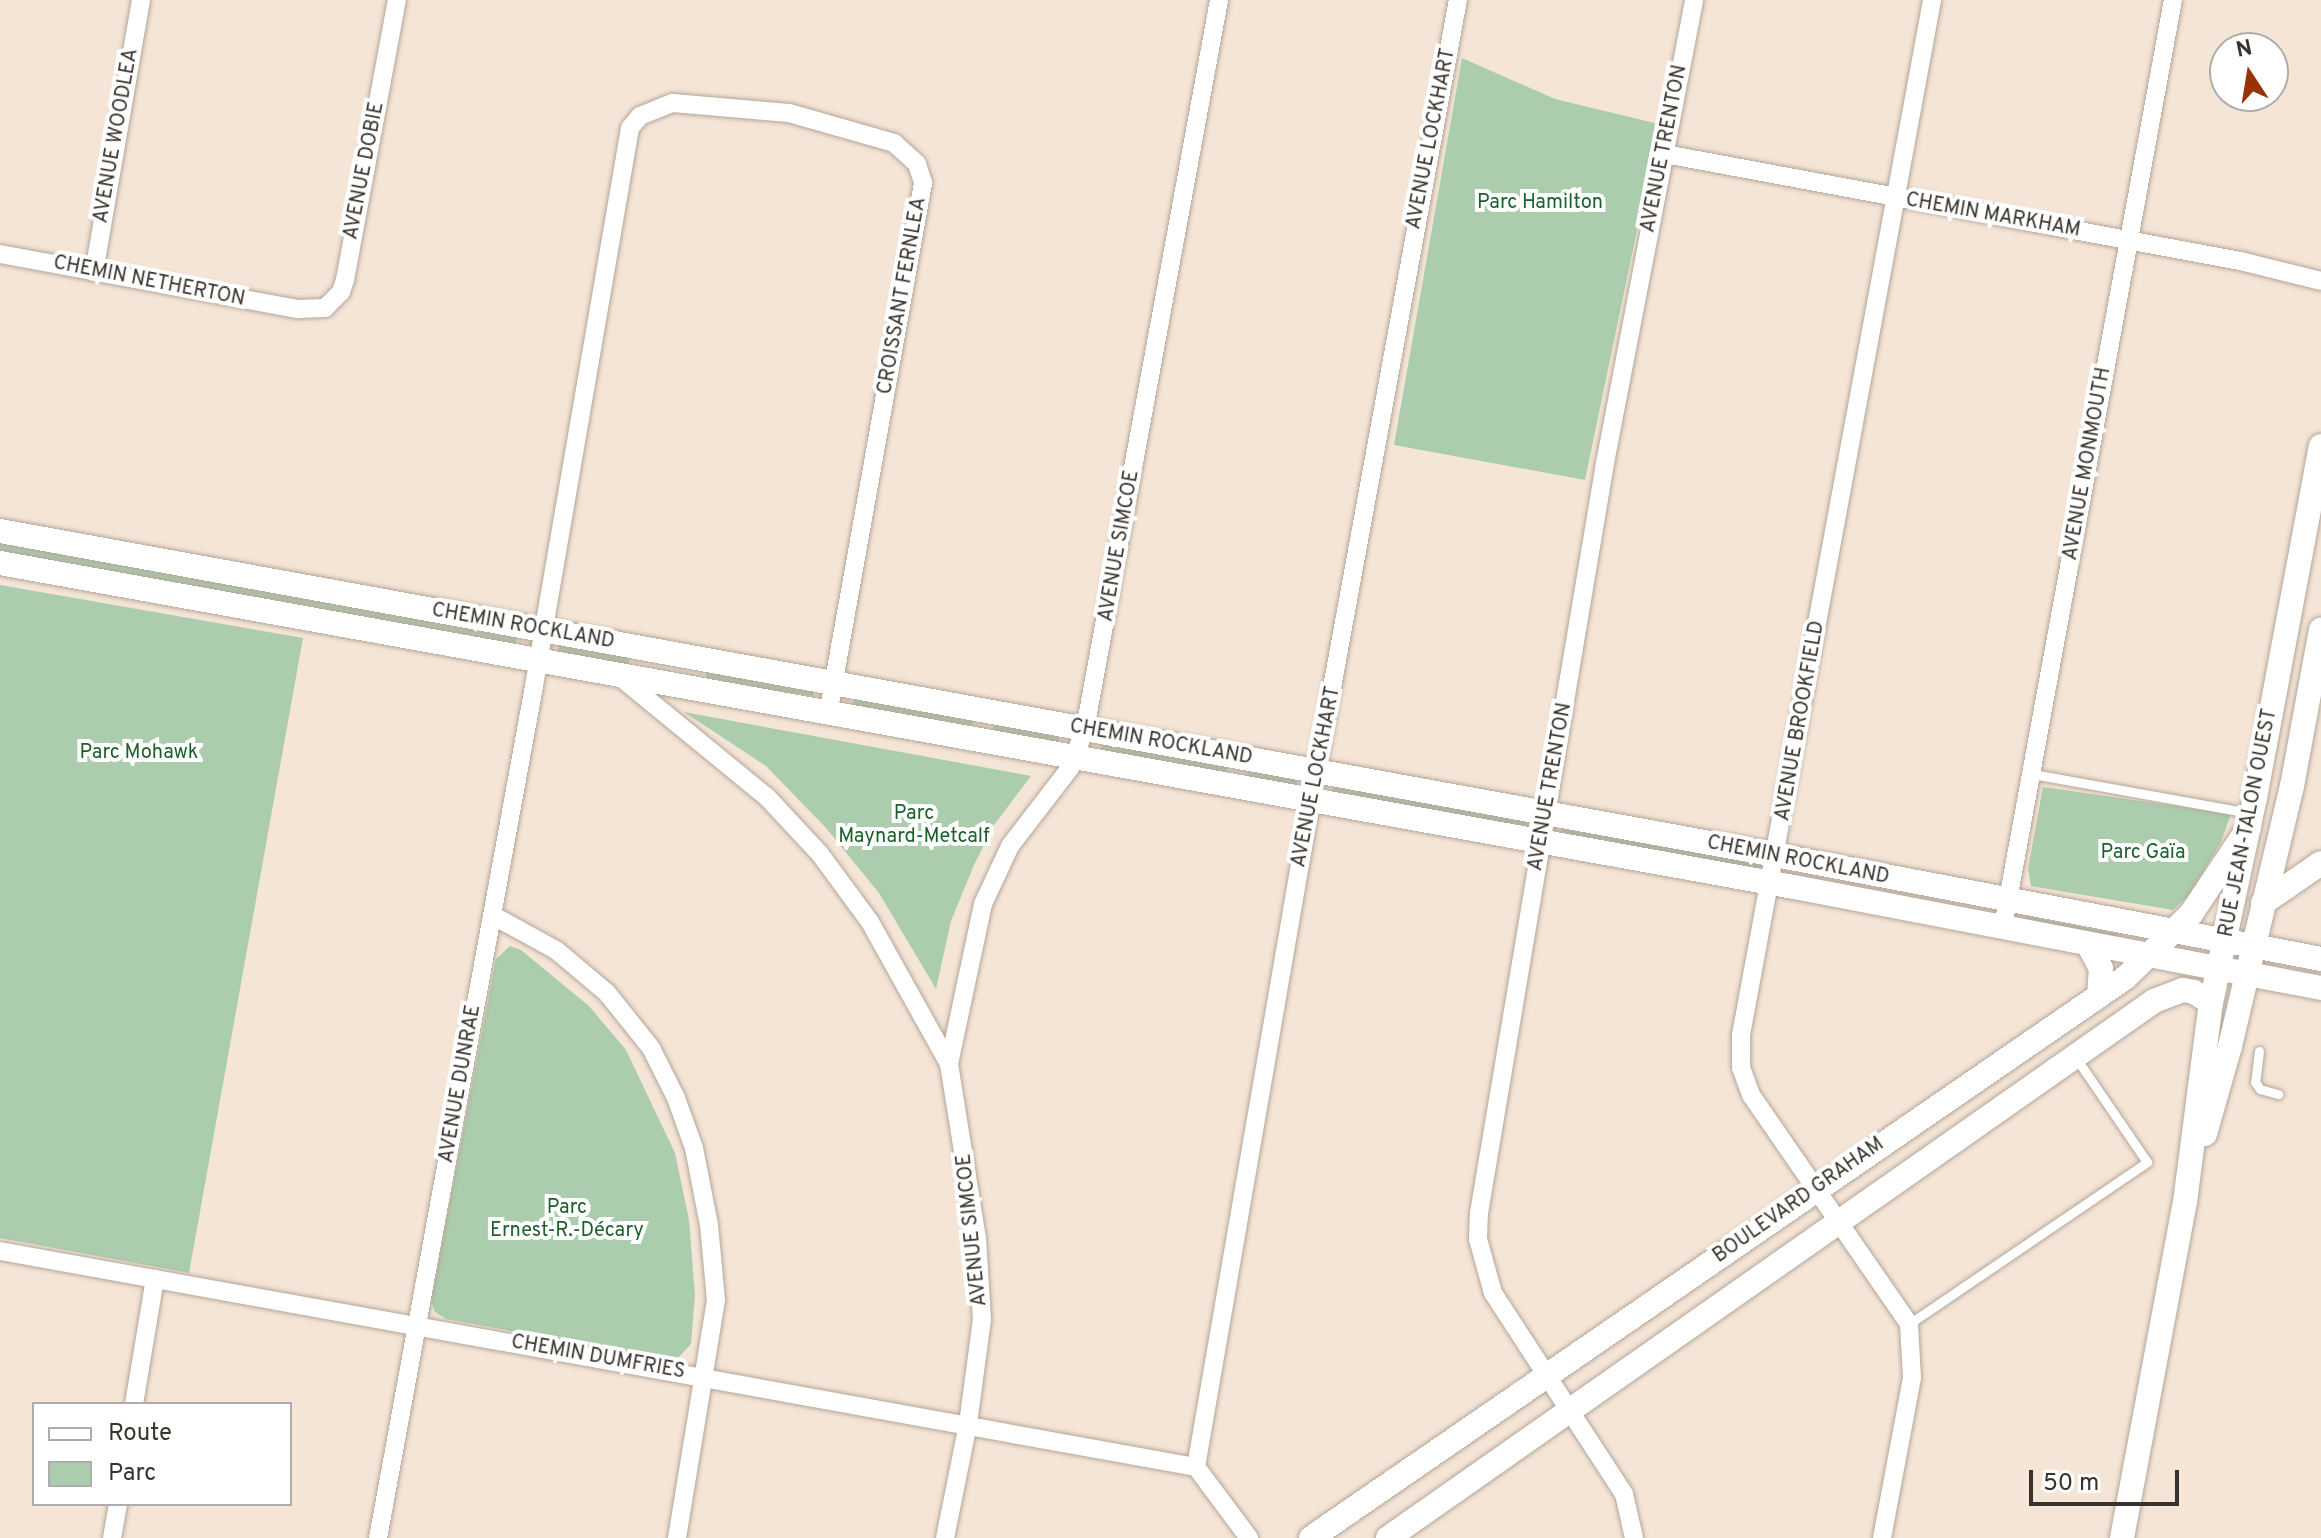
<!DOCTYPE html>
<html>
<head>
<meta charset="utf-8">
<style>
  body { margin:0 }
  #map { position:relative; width:2321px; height:1538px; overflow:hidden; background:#f4e5d7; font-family:Overpass,sans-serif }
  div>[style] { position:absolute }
  .green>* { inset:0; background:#abcdae }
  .roads { filter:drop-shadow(0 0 2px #b4a699) drop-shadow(0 0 2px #b4a699) }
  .lane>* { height:9px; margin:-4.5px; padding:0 4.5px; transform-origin:4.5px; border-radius:4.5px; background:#fff }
  .street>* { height:18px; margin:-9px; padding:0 9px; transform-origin:9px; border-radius:9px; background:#fff }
  .secondary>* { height:24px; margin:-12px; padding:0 12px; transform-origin:12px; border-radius:12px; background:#fff }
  span { translate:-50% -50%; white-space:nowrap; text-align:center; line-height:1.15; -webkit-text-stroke:8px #fff; paint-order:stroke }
  .street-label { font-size:20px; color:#38332d }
  .park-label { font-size:20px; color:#1a612b }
  .legend { position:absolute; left:32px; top:1402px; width:260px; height:104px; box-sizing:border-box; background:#fff; border:2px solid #afadab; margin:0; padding:10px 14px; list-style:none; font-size:24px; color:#38332d }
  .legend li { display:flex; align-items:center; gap:16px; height:40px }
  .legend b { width:40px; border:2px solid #afadab }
  .north { position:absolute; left:2209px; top:32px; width:80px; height:80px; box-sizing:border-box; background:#fff; border:2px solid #afadab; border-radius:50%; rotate:348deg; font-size:22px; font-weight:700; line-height:32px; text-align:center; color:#38332d }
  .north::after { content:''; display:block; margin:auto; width:28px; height:36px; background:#973202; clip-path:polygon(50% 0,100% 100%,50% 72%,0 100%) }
  .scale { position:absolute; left:2029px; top:1470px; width:150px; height:36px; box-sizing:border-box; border:4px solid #38332d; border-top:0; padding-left:10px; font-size:24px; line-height:28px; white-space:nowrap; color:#38332d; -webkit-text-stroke:6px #fff; paint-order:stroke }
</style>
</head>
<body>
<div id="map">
  <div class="green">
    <i style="clip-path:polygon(1462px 58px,1555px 99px,1659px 124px,1585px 480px,1394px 445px)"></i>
    <i style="clip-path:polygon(0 542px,517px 635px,515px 648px,0 554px)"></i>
    <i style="clip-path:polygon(0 585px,303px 638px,189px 1273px,0 1238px)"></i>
    <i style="clip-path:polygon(560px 644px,630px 656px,628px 669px,557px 652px)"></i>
    <i style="clip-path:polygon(707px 670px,812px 690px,814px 696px,705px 682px)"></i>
    <i style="clip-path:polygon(855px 698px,974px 719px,972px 731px,851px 706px)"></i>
    <i style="clip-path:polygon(684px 712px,1031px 776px,994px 825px,974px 865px,951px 921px,936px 989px,879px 893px,826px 828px,766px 766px)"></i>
    <i style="clip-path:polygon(994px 723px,1058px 735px,1059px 741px,1058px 743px,991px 735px)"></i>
    <i style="clip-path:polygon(1103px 744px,1228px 765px,1226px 777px,1100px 752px)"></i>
    <i style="clip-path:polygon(1248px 769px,1296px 777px,1298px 787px,1246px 781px)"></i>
    <i style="clip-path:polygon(1335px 785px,1527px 821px,1528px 827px,1332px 792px)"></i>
    <i style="clip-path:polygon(2043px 787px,2231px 814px,2221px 842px,2189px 895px,2173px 910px,2031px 886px,2028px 869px)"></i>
    <i style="clip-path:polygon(1563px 827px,1758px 864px,1759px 870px,1560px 834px)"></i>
    <i style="clip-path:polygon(2026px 916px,2118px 934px,2116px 940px,2025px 920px)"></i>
    <i style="clip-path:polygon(510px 946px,521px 950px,589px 1006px,626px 1050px,675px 1153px,689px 1220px,695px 1295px,691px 1344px,678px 1358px,669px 1360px,446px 1319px,435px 1312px,431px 1301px,496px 959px)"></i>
  </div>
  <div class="roads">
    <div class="lane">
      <i style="left:2033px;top:774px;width:220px;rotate:10.2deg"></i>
      <i style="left:2259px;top:1051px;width:31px;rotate:97deg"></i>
      <i style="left:2255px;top:1082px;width:9px;rotate:54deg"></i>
      <i style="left:2260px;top:1089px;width:19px;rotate:16deg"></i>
      <i style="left:1909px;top:1324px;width:288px;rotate:-34.2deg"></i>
      <i style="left:2147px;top:1162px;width:126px;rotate:-124.3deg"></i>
    </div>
    <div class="street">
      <i style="left:1665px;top:154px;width:585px;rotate:10.54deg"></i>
      <i style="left:2240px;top:261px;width:83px;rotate:13.9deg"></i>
      <i style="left:0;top:254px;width:303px;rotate:10.5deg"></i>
      <i style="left:298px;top:309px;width:27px;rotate:-2deg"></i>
      <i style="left:325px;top:308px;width:23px;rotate:-45deg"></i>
      <i style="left:341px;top:292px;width:13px;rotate:-72deg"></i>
      <i style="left:345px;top:280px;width:285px;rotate:-79.5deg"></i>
      <i style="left:94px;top:272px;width:276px;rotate:-80.2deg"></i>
      <i style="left:619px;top:676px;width:191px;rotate:39.3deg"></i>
      <i style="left:767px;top:797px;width:78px;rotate:47.1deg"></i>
      <i style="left:820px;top:854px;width:84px;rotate:53.7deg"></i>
      <i style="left:870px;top:922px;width:162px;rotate:60.9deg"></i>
      <i style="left:949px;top:1064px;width:176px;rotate:80.9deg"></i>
      <i style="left:977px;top:1238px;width:81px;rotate:86.5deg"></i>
      <i style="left:982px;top:1319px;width:106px;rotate:97.6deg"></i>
      <i style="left:968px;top:1424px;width:116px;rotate:101.4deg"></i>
      <i style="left:492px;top:915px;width:73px;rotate:28.7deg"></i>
      <i style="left:556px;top:950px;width:67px;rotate:40.1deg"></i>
      <i style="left:607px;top:993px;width:70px;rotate:51.3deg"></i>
      <i style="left:651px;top:1048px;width:56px;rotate:63.4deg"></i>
      <i style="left:676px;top:1098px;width:53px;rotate:70.2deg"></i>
      <i style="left:694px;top:1148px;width:78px;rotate:79deg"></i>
      <i style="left:709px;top:1225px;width:75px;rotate:84.7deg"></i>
      <i style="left:716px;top:1300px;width:241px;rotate:99.3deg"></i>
      <i style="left:2003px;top:927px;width:942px;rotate:-79.61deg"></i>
      <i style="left:949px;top:1064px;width:164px;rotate:-78deg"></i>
      <i style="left:983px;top:904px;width:64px;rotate:-65deg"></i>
      <i style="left:1010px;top:846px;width:98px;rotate:-52.4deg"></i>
      <i style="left:1070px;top:768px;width:42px;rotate:-69deg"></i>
      <i style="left:1085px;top:729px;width:741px;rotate:-79.58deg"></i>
      <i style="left:0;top:1251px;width:1215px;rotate:10.24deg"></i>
      <i style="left:134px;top:1404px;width:127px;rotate:-80.5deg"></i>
      <i style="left:112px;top:1538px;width:35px;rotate:-80deg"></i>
      <i style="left:378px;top:1538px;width:866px;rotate:-79.62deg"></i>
      <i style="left:534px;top:686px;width:566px;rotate:-80.24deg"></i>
      <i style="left:630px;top:128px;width:16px;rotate:-50deg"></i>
      <i style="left:640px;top:116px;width:35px;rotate:-22deg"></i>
      <i style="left:673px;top:103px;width:116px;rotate:4.9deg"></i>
      <i style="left:789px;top:113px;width:109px;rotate:15.9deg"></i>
      <i style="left:894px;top:143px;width:31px;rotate:42deg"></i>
      <i style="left:917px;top:164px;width:20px;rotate:72deg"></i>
      <i style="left:923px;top:183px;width:539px;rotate:100.14deg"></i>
      <i style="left:1249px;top:1538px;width:89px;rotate:-126.7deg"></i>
      <i style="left:1196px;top:1467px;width:653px;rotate:-80.21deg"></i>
      <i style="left:1307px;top:824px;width:838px;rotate:-79.62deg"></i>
      <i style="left:1634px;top:1538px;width:45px;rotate:-102.8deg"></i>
      <i style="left:1624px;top:1494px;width:240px;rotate:-123.1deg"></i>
      <i style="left:1493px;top:1293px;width:56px;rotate:-105.5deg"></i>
      <i style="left:1478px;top:1239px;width:26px;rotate:-88deg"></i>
      <i style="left:1479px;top:1213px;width:761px;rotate:-80.46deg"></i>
      <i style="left:1605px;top:463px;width:471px;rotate:-79.1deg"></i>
      <i style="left:1882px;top:1538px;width:163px;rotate:-79.4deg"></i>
      <i style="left:1912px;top:1378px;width:54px;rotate:-93.2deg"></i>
      <i style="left:1909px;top:1324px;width:278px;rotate:-124.6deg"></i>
      <i style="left:1751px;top:1095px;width:29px;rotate:-110deg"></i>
      <i style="left:1741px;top:1068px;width:33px;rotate:-90deg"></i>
      <i style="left:1741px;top:1035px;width:1052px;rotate:-79.54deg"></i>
    </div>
    <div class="secondary">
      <i style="left:0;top:531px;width:1783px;rotate:10.34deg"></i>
      <i style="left:1754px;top:851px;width:577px;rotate:10.78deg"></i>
      <i style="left:0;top:563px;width:1823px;rotate:10.24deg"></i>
      <i style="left:1794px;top:887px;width:537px;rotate:10.85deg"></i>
      <i style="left:2263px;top:903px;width:70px;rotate:-34.6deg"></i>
      <i style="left:2088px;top:944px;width:27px;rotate:62deg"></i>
      <i style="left:2101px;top:968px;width:28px;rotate:94deg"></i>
      <i style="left:2205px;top:1134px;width:91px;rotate:-74.1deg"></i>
      <i style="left:2230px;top:1046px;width:267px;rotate:-76.6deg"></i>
      <i style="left:2292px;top:786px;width:159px;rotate:-79.5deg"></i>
      <i style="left:1311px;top:1538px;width:988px;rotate:-34.53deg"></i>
      <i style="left:2125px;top:978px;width:92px;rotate:-44.1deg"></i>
      <i style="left:2191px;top:914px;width:105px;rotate:-56.3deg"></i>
      <i style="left:1388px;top:1538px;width:935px;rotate:-35.03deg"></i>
      <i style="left:2154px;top:1001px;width:31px;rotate:-21deg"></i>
      <i style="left:2183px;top:990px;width:11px;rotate:10deg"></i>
      <i style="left:2194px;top:992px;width:20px;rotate:33deg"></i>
      <i style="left:2122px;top:1538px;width:342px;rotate:-79.4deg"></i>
      <i style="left:2185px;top:1202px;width:201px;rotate:-82.6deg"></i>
      <i style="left:2211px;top:1003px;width:210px;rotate:-77.9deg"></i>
      <i style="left:2255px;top:798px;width:358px;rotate:-79.4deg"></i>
    </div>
  </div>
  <div class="street-label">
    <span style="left:117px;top:136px;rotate:-80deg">AVENUE WOODLEA</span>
    <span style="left:1432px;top:139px;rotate:-79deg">AVENUE LOCKHART</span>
    <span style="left:1665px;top:149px;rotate:-79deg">AVENUE TRENTON</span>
    <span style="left:365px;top:171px;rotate:-79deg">AVENUE DOBIE</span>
    <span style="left:1993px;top:216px;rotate:10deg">CHEMIN MARKHAM</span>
    <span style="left:149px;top:282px;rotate:11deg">CHEMIN NETHERTON</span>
    <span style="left:903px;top:296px;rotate:-80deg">CROISSANT FERNLEA</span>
    <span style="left:2088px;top:464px;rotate:-80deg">AVENUE MONMOUTH</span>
    <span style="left:1120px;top:546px;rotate:-80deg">AVENUE SIMCOE</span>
    <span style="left:523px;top:627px;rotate:10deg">CHEMIN ROCKLAND</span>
    <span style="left:1801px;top:721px;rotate:-80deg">AVENUE BROOKFIELD</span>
    <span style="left:1161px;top:743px;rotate:10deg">CHEMIN ROCKLAND</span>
    <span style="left:1317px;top:777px;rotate:-79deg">AVENUE LOCKHART</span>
    <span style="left:1551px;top:787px;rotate:-80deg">AVENUE TRENTON</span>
    <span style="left:2249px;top:823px;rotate:-79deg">RUE JEAN-TALON OUEST</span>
    <span style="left:1798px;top:861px;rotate:11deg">CHEMIN ROCKLAND</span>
    <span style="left:461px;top:1084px;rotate:-80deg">AVENUE DUNRAE</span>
    <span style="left:1799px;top:1201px;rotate:-35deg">BOULEVARD GRAHAM</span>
    <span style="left:973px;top:1230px;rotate:-96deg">AVENUE SIMCOE</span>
    <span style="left:598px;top:1358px;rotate:10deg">CHEMIN DUMFRIES</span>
  </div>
  <div class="park-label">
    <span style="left:1540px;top:203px">Parc Hamilton</span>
    <span style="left:139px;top:753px">Parc Mohawk</span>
    <span style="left:914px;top:826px">Parc<br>Maynard-Metcalf</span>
    <span style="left:2143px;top:853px">Parc Gaïa</span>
    <span style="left:567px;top:1220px">Parc<br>Ernest-R.-Décary</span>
  </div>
  <ul class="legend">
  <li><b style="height:10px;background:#fff"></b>Route</li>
  <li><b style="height:22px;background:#abcdae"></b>Parc</li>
  </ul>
  <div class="north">N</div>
  <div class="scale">50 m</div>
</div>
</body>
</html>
